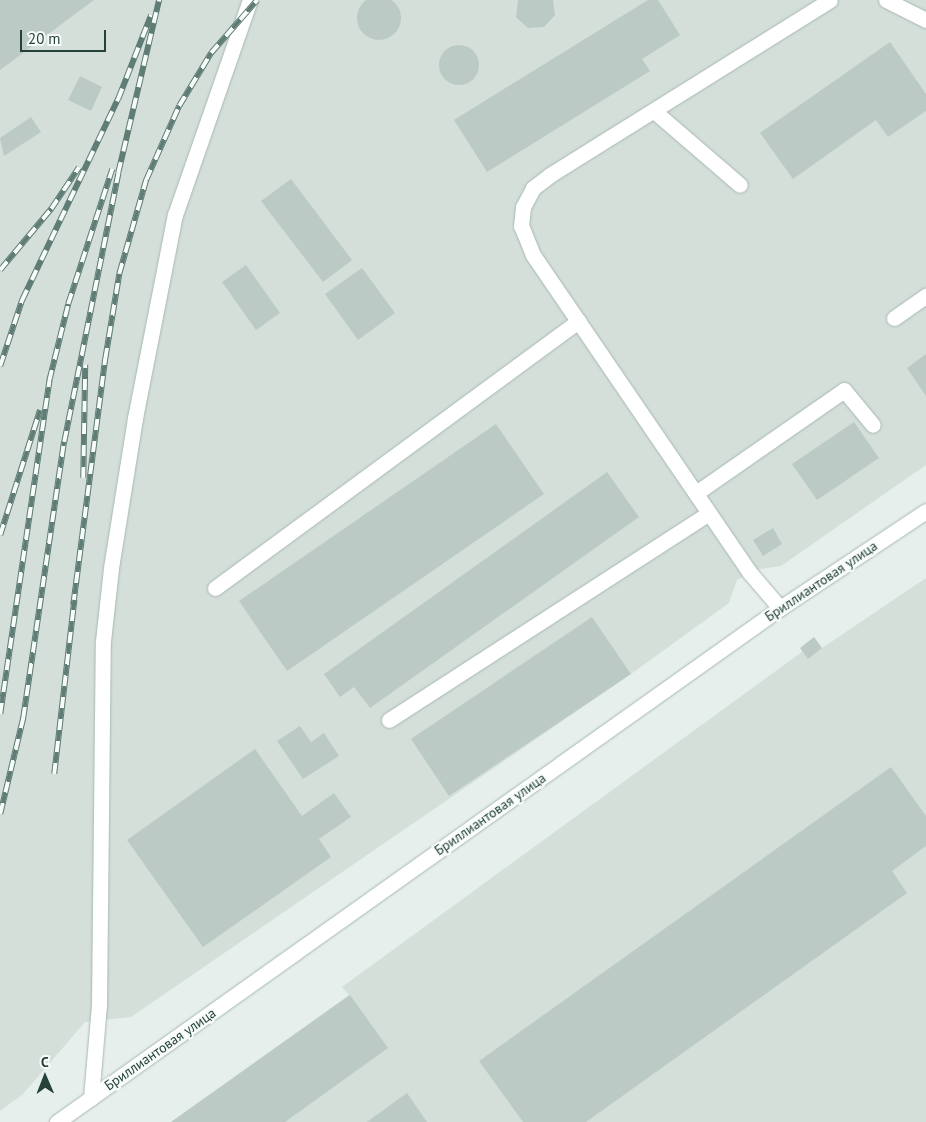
<!DOCTYPE html>
<html>
<head>
<meta charset="utf-8">
<style>
  body { margin:0 }
  #map { position:relative; width:926px; height:1122px; overflow:hidden; background:#e6efeb; font-family:"PT Sans",sans-serif }
  div>[style] { position:absolute }
  .built>* { inset:0; background:#d4dfda }
  .building>* { inset:0; background:#bbcac4 }
  .round { border-radius:50% }
  .roads { filter:drop-shadow(0 0 1px #a8b8b2) drop-shadow(0 0 1px #a8b8b2) }
  .lane>* { height:15px; margin:-7.5px; padding:0 7.5px; transform-origin:7.5px; border-radius:7.5px; background:#fff }
  .street>* { height:15px; margin:-7.5px; padding:0 7.5px; transform-origin:7.5px; border-radius:7.5px; background:#fff }
  .rail>* { height:5.5px; margin-top:-2.75px; transform-origin:0; background:repeating-linear-gradient(90deg,#f7fbf9 0 11px,#5f7d75 0 22px); box-sizing:border-box; border-block:1px solid #5f7d75 }
  span { translate:-50% -50%; white-space:nowrap; text-align:center; line-height:1.15; -webkit-text-stroke:4.5px #f7fbf9; paint-order:stroke }
  .street-label { font-size:14px; color:#24423a }
  .north { position:absolute; left:20px; top:1052px; width:50px; height:50px; -webkit-text-stroke:4px #f7fbf9; paint-order:stroke; rotate:359deg; font-size:14px; font-weight:700; line-height:20px; text-align:center; color:#24423a }
  .north::after { content:''; display:block; margin:auto; width:18px; height:22px; background:#24423a; clip-path:polygon(50% 0,100% 100%,50% 72%,0 100%) }
  .scale { position:absolute; left:20px; top:30px; width:86px; height:22px; box-sizing:border-box; border:2px solid #24423a; border-top:0; padding-left:6px; font-size:15px; line-height:18px; white-space:nowrap; color:#24423a; -webkit-text-stroke:4px #f7fbf9; paint-order:stroke }
</style>
</head>
<body>
<div id="map">
  <div class="built">
    <i style="clip-path:polygon(0 0,926px 0,926px 465px,781px 566px,760px 569px,737px 580px,729px 603px,631px 674px,131px 1017px,85px 1022px,23px 1094px,0 1111px)"></i>
    <i style="clip-path:polygon(926px 578px,926px 1122px,171px 1122px,349px 995px,342px 987px,803px 651px,822px 648px)"></i>
  </div>
  <div class="building">
    <i class="round" style="left:357px;top:-4px;width:44px;height:44px"></i>
    <i style="clip-path:polygon(0 0,94px 0,0 70px)"></i>
    <i style="clip-path:polygon(518px 0,553px 0,555px 15px,544px 27px,528px 28px,516px 17px)"></i>
    <i style="clip-path:polygon(648px 0,658px 0,680px 35px,642px 59px,650px 71px,487px 172px,454px 120px)"></i>
    <i style="clip-path:polygon(890px 42px,926px 94px,926px 111px,888px 137px,876px 120px,793px 179px,760px 133px)"></i>
    <i class="round" style="left:439px;top:45px;width:40px;height:40px"></i>
    <i style="clip-path:polygon(80px 76px,102px 87px,91px 111px,68px 100px)"></i>
    <i style="clip-path:polygon(31px 117px,41px 132px,4px 156px,0 138px)"></i>
    <i style="clip-path:polygon(291px 179px,352px 260px,323px 282px,261px 201px)"></i>
    <i style="clip-path:polygon(246px 265px,280px 313px,256px 330px,222px 282px)"></i>
    <i style="clip-path:polygon(362px 268px,395px 313px,358px 340px,325px 294px)"></i>
    <i style="clip-path:polygon(926px 354px,926px 396px,907px 368px)"></i>
    <i style="clip-path:polygon(854px 422px,879px 458px,817px 500px,792px 464px)"></i>
    <i style="clip-path:polygon(496px 424px,544px 494px,287px 671px,239px 601px)"></i>
    <i style="clip-path:polygon(607px 472px,639px 517px,370px 708px,354px 687px,340px 697px,324px 674px)"></i>
    <i style="clip-path:polygon(773px 528px,782px 544px,763px 556px,753px 540px)"></i>
    <i style="clip-path:polygon(592px 617px,631px 674px,449px 796px,411px 739px)"></i>
    <i style="clip-path:polygon(814px 637px,822px 648px,808px 659px,800px 648px)"></i>
    <i style="clip-path:polygon(300px 726px,311px 742px,324px 733px,339px 756px,303px 779px,277px 741px)"></i>
    <i style="clip-path:polygon(255px 749px,302px 816px,334px 793px,351px 817px,319px 839px,331px 857px,203px 947px,127px 840px)"></i>
    <i style="clip-path:polygon(891px 767px,926px 816px,926px 846px,892px 871px,907px 893px,586px 1122px,523px 1122px,479px 1061px)"></i>
    <i style="clip-path:polygon(350px 995px,388px 1048px,285px 1122px,171px 1122px)"></i>
    <i style="clip-path:polygon(407px 1093px,427px 1122px,367px 1122px,371px 1119px)"></i>
  </div>
  <div class="roads">
    <div class="lane">
      <i style="left:886px;top:0;width:45px;rotate:26.6deg"></i>
      <i style="left:654px;top:111px;width:113px;rotate:40.7deg"></i>
      <i style="left:894px;top:318px;width:39px;rotate:-35deg"></i>
      <i style="left:696px;top:493px;width:180px;rotate:-34.8deg"></i>
      <i style="left:844px;top:390px;width:45px;rotate:50.4deg"></i>
      <i style="left:215px;top:588px;width:451px;rotate:-36.3deg"></i>
      <i style="left:780px;top:608px;width:46px;rotate:-130.6deg"></i>
      <i style="left:750px;top:573px;width:385px;rotate:-124.3deg"></i>
      <i style="left:533px;top:255px;width:31px;rotate:-112deg"></i>
      <i style="left:521px;top:226px;width:19px;rotate:-84deg"></i>
      <i style="left:523px;top:207px;width:21px;rotate:-62deg"></i>
      <i style="left:533px;top:188px;width:21px;rotate:-37deg"></i>
      <i style="left:550px;top:175px;width:330px;rotate:-32deg"></i>
      <i style="left:389px;top:720px;width:381px;rotate:-32.9deg"></i>
      <i style="left:91px;top:1098px;width:93px;rotate:-85.1deg"></i>
      <i style="left:99px;top:1005px;width:364px;rotate:-89.4deg"></i>
      <i style="left:103px;top:641px;width:73px;rotate:-83.7deg"></i>
      <i style="left:111px;top:568px;width:152px;rotate:-80.9deg"></i>
      <i style="left:135px;top:418px;width:207px;rotate:-78.9deg"></i>
      <i style="left:175px;top:215px;width:228px;rotate:-70.8deg"></i>
    </div>
    <div class="street">
      <i style="left:57px;top:1122px;width:887px;rotate:-35.41deg"></i>
      <i style="left:780px;top:608px;width:175px;rotate:-33.6deg"></i>
    </div>
  </div>
  <div class="rail">
    <i style="left:0;top:270px;width:80px;rotate:-50.1deg"></i>
    <i style="left:51px;top:209px;width:50px;rotate:-56.3deg"></i>
    <i style="left:0;top:366px;width:70px;rotate:-71.6deg"></i>
    <i style="left:22px;top:300px;width:223px;rotate:-64.5deg"></i>
    <i style="left:118px;top:99px;width:90px;rotate:-68.6deg"></i>
    <i style="left:83px;top:478px;width:113px;rotate:-89deg"></i>
    <i style="left:0;top:535px;width:131px;rotate:-72.3deg"></i>
    <i style="left:73px;top:605px;width:248px;rotate:-82.6deg"></i>
    <i style="left:105px;top:359px;width:86px;rotate:-80.6deg"></i>
    <i style="left:119px;top:274px;width:98px;rotate:-74deg"></i>
    <i style="left:146px;top:180px;width:81px;rotate:-66deg"></i>
    <i style="left:179px;top:106px;width:62px;rotate:-58.9deg"></i>
    <i style="left:211px;top:53px;width:70px;rotate:-49deg"></i>
    <i style="left:0;top:714px;width:337px;rotate:-81.6deg"></i>
    <i style="left:49px;top:381px;width:79px;rotate:-76.1deg"></i>
    <i style="left:68px;top:304px;width:142px;rotate:-71.9deg"></i>
    <i style="left:54px;top:774px;width:175px;rotate:-83.4deg"></i>
    <i style="left:0;top:814px;width:99px;rotate:-76.5deg"></i>
    <i style="left:23px;top:718px;width:279px;rotate:-81.6deg"></i>
    <i style="left:64px;top:442px;width:274px;rotate:-78.6deg"></i>
    <i style="left:118px;top:173px;width:178px;rotate:-76.7deg"></i>
  </div>
  <div class="street-label">
    <span style="left:821px;top:581px;rotate:-34deg">Бриллиантовая улица</span>
    <span style="left:490px;top:814px;rotate:-35deg">Бриллиантовая улица</span>
    <span style="left:160px;top:1049px;rotate:-35deg">Бриллиантовая улица</span>
  </div>
  <div class="north">С</div>
  <div class="scale">20 m</div>
</div>
</body>
</html>
